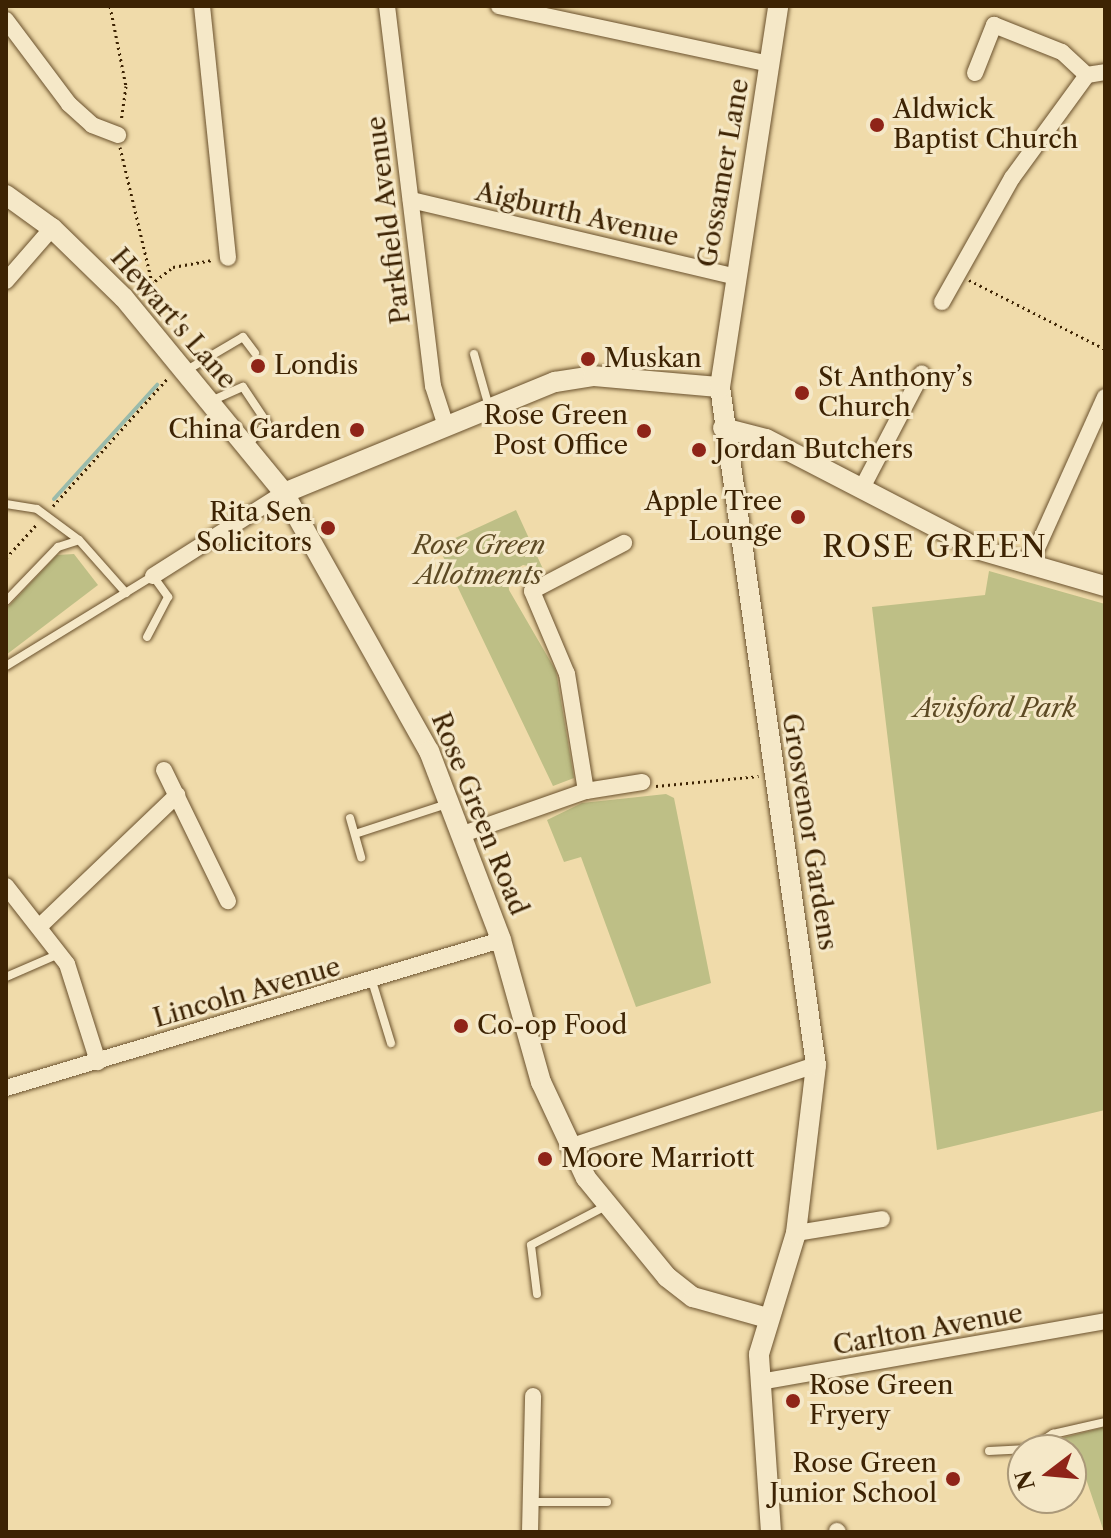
<!DOCTYPE html>
<html>
<head>
<meta charset="utf-8">
<style>
  body { margin:0 }
  #map { position:relative; width:1111px; height:1538px; overflow:hidden; background:#f0dbaa; font-family:"Libre Caslon Text",serif }
  div>[style] { position:absolute }
  .green>* { inset:0; background:#bebf86 }
  .stream>* { height:4px; margin:-2px; padding:0 2px; transform-origin:2px; border-radius:2px; background:#9abbab }
  .path>* { height:3px; margin-top:-1.5px; transform-origin:0; background:repeating-linear-gradient(90deg,#3d2303 0 2px,transparent 0 6px) }
  .roads { filter:drop-shadow(0 0 2px #6a512d) drop-shadow(0 0 2px #6a512d) }
  .service>* { height:8px; margin:-4px; padding:0 4px; transform-origin:4px; border-radius:4px; background:#f5e8c8 }
  .minor>* { height:16px; margin:-8px; padding:0 8px; transform-origin:8px; border-radius:8px; background:#f5e8c8 }
  .tertiary>* { height:20px; margin:-10px; padding:0 10px; transform-origin:10px; border-radius:10px; background:#f5e8c8 }
  .dots>* { width:22px; height:22px; translate:-50% -50%; box-sizing:border-box; border:4px solid #f5e8c8; border-radius:50% }
  span { translate:-50% -50%; white-space:nowrap; text-align:center; line-height:1.15; -webkit-text-stroke:6px #f5e8c8; paint-order:stroke }
  .poi-label { font-size:26px; color:#3d2303 }
  .left { translate:0 -50%; text-align:left }
  .right { translate:-100% -50%; text-align:right }
  .street-label { font-size:26px; color:#3d2303 }
  .park-label { font-size:26px; color:#5d4a24; font-style:italic }
  .quarter-label { font-size:30px; color:#3d2303; letter-spacing:2px }
  .frame { position:absolute; inset:0; border:8px solid #3d2303; pointer-events:none }
  .north { position:absolute; left:1007px; top:1434px; width:80px; height:80px; box-sizing:border-box; background:#f5e8c8; border:2px solid #ab9979; border-radius:50%; rotate:254deg; font-size:22px; font-weight:700; line-height:32px; text-align:center; color:#3d2303 }
  .north::after { content:''; display:block; margin:auto; width:28px; height:36px; background:#8f2418; clip-path:polygon(50% 0,100% 100%,50% 72%,0 100%) }
</style>
</head>
<body>
<div id="map">
  <div class="green">
    <i style="clip-path:polygon(516px 510px,543px 569px,523px 565px,508px 574px,509px 590px,556px 671px,574px 778px,553px 786px,438px 546px)"></i>
    <i style="clip-path:polygon(74px 554px,98px 585px,6px 655px,6px 609px,57px 555px)"></i>
    <i style="clip-path:polygon(989px 571px,1105px 604px,1105px 1110px,937px 1150px,872px 607px,985px 595px)"></i>
    <i style="clip-path:polygon(666px 794px,674px 798px,711px 983px,636px 1007px,581px 857px,564px 862px,547px 820px,582px 803px)"></i>
    <i style="clip-path:polygon(1105px 1427px,1105px 1532px,1104px 1532px,1086px 1479px,1071px 1481px,1071px 1450px,1061px 1450px,1058px 1439px)"></i>
  </div>
  <div class="stream">
    <i style="left:54px;top:499px;width:154px;rotate:-47.9deg"></i>
  </div>
  <div class="path">
    <i style="left:110px;top:6px;width:82px;rotate:78.7deg"></i>
    <i style="left:126px;top:86px;width:34px;rotate:98deg"></i>
    <i style="left:120px;top:147px;width:144px;rotate:76.7deg"></i>
    <i style="left:969px;top:280px;width:153px;rotate:26.9deg"></i>
    <i style="left:141px;top:292px;width:41px;rotate:-38deg"></i>
    <i style="left:173px;top:267px;width:40px;rotate:-10deg"></i>
    <i style="left:53px;top:506px;width:172px;rotate:-48.1deg"></i>
    <i style="left:6px;top:558px;width:46px;rotate:-47.6deg"></i>
    <i style="left:656px;top:786px;width:103px;rotate:-5.5deg"></i>
  </div>
  <div class="roads">
    <div class="service">
      <i style="left:474px;top:354px;width:55px;rotate:74.2deg"></i>
      <i style="left:187px;top:370px;width:65px;rotate:-30.5deg"></i>
      <i style="left:243px;top:337px;width:20px;rotate:53deg"></i>
      <i style="left:211px;top:401px;width:35px;rotate:-24deg"></i>
      <i style="left:243px;top:387px;width:43px;rotate:56.3deg"></i>
      <i style="left:267px;top:423px;width:29px;rotate:131deg"></i>
      <i style="left:6px;top:504px;width:31px;rotate:9deg"></i>
      <i style="left:37px;top:509px;width:52px;rotate:36.4deg"></i>
      <i style="left:6px;top:601px;width:75px;rotate:-46.1deg"></i>
      <i style="left:58px;top:547px;width:22px;rotate:-18deg"></i>
      <i style="left:79px;top:540px;width:71px;rotate:48.4deg"></i>
      <i style="left:6px;top:666px;width:172px;rotate:-31.5deg"></i>
      <i style="left:153px;top:576px;width:26px;rotate:54deg"></i>
      <i style="left:168px;top:597px;width:45px;rotate:117.7deg"></i>
      <i style="left:350px;top:818px;width:41px;rotate:74.2deg"></i>
      <i style="left:355px;top:834px;width:100px;rotate:-18.1deg"></i>
      <i style="left:6px;top:977px;width:58px;rotate:-23.5deg"></i>
      <i style="left:372px;top:981px;width:65px;rotate:73deg"></i>
      <i style="left:537px;top:1294px;width:49px;rotate:-97deg"></i>
      <i style="left:531px;top:1245px;width:85px;rotate:-27.5deg"></i>
      <i style="left:1028px;top:1450px;width:30px;rotate:-33deg"></i>
      <i style="left:1053px;top:1434px;width:53px;rotate:-13deg"></i>
      <i style="left:989px;top:1451px;width:39px;rotate:-3deg"></i>
      <i style="left:1042px;top:1498px;width:7px;rotate:74deg"></i>
      <i style="left:531px;top:1502px;width:76px"></i>
    </div>
    <div class="minor">
      <i style="left:202px;top:6px;width:253px;rotate:84.1deg"></i>
      <i style="left:387px;top:6px;width:383px;rotate:83.1deg"></i>
      <i style="left:433px;top:386px;width:42px;rotate:72deg"></i>
      <i style="left:499px;top:6px;width:276px;rotate:12.1deg"></i>
      <i style="left:6px;top:20px;width:105px;rotate:53.1deg"></i>
      <i style="left:69px;top:104px;width:31px;rotate:42deg"></i>
      <i style="left:92px;top:125px;width:28px;rotate:21deg"></i>
      <i style="left:975px;top:73px;width:52px;rotate:-68.4deg"></i>
      <i style="left:994px;top:25px;width:73px;rotate:21.7deg"></i>
      <i style="left:1062px;top:52px;width:34px;rotate:43deg"></i>
      <i style="left:411px;top:200px;width:331px;rotate:13.3deg"></i>
      <i style="left:6px;top:281px;width:70px;rotate:-49deg"></i>
      <i style="left:942px;top:302px;width:142px;rotate:-60.6deg"></i>
      <i style="left:1012px;top:178px;width:127px;rotate:-53.9deg"></i>
      <i style="left:1087px;top:75px;width:18px;rotate:-9deg"></i>
      <i style="left:863px;top:486px;width:127px;rotate:-62.4deg"></i>
      <i style="left:1029px;top:566px;width:185px;rotate:-65.8deg"></i>
      <i style="left:153px;top:576px;width:155px;rotate:-32.4deg"></i>
      <i style="left:164px;top:770px;width:146px;rotate:64deg"></i>
      <i style="left:586px;top:791px;width:119px;rotate:-99.2deg"></i>
      <i style="left:567px;top:674px;width:90px;rotate:-112.9deg"></i>
      <i style="left:532px;top:591px;width:104px;rotate:-27.6deg"></i>
      <i style="left:463px;top:834px;width:130px;rotate:-19.3deg"></i>
      <i style="left:586px;top:791px;width:57px;rotate:-9.1deg"></i>
      <i style="left:6px;top:886px;width:99px;rotate:52deg"></i>
      <i style="left:67px;top:964px;width:103px;rotate:72.4deg"></i>
      <i style="left:40px;top:926px;width:190px;rotate:-43.7deg"></i>
      <i style="left:6px;top:1088px;width:517px;rotate:-16.65deg"></i>
      <i style="left:569px;top:1147px;width:260px;rotate:-18.4deg"></i>
      <i style="left:796px;top:1233px;width:87px;rotate:-9.2deg"></i>
      <i style="left:760px;top:1382px;width:350px;rotate:-10deg"></i>
      <i style="left:837px;top:1531px;width:1px;rotate:45deg"></i>
      <i style="left:530px;top:1532px;width:136px;rotate:-88.7deg"></i>
    </div>
    <div class="tertiary">
      <i style="left:6px;top:195px;width:57px;rotate:35.7deg"></i>
      <i style="left:52px;top:228px;width:100px;rotate:44.2deg"></i>
      <i style="left:124px;top:298px;width:252px;rotate:50.6deg"></i>
      <i style="left:284px;top:493px;width:296px;rotate:60.7deg"></i>
      <i style="left:429px;top:751px;width:202px;rotate:69.1deg"></i>
      <i style="left:501px;top:940px;width:148px;rotate:74.3deg"></i>
      <i style="left:541px;top:1082px;width:106px;rotate:64.9deg"></i>
      <i style="left:586px;top:1178px;width:128px;rotate:50.7deg"></i>
      <i style="left:667px;top:1277px;width:33px;rotate:38deg"></i>
      <i style="left:693px;top:1297px;width:77px;rotate:15.8deg"></i>
      <i style="left:723px;top:428px;width:44px;rotate:14.3deg"></i>
      <i style="left:766px;top:439px;width:241px;rotate:27.4deg"></i>
      <i style="left:980px;top:550px;width:130px;rotate:16.1deg"></i>
      <i style="left:284px;top:493px;width:293px;rotate:-22.3deg"></i>
      <i style="left:555px;top:382px;width:38px;rotate:-9deg"></i>
      <i style="left:593px;top:376px;width:127px;rotate:5deg"></i>
      <i style="left:771px;top:1532px;width:178px;rotate:-93.9deg"></i>
      <i style="left:759px;top:1354px;width:127px;rotate:-73deg"></i>
      <i style="left:796px;top:1233px;width:169px;rotate:-83.2deg"></i>
      <i style="left:816px;top:1065px;width:685px;rotate:-98.06deg"></i>
      <i style="left:720px;top:387px;width:385px;rotate:-81.3deg"></i>
    </div>
  </div>
  <div class="dots">
    <i style="left:877px;top:125px;background:#8f2418"></i>
    <i style="left:588px;top:359px;background:#8f2418"></i>
    <i style="left:258px;top:366px;background:#8f2418"></i>
    <i style="left:802px;top:393px;background:#8f2418"></i>
    <i style="left:357px;top:430px;background:#8f2418"></i>
    <i style="left:644px;top:431px;background:#8f2418"></i>
    <i style="left:699px;top:450px;background:#8f2418"></i>
    <i style="left:798px;top:517px;background:#8f2418"></i>
    <i style="left:328px;top:528px;background:#8f2418"></i>
    <i style="left:461px;top:1026px;background:#8f2418"></i>
    <i style="left:545px;top:1159px;background:#8f2418"></i>
    <i style="left:793px;top:1401px;background:#8f2418"></i>
    <i style="left:953px;top:1479px;background:#8f2418"></i>
  </div>
  <div class="poi-label">
    <span class="left" style="left:893px;top:125px">Aldwick<br>Baptist Church</span>
    <span class="left" style="left:604px;top:359px">Muskan</span>
    <span class="left" style="left:274px;top:366px">Londis</span>
    <span class="left" style="left:818px;top:393px">St Anthony’s<br>Church</span>
    <span class="right" style="left:628px;top:431px">Rose Green<br>Post Office</span>
    <span class="right" style="left:341px;top:430px">China Garden</span>
    <span class="left" style="left:715px;top:450px">Jordan Butchers</span>
    <span class="right" style="left:782px;top:517px">Apple Tree<br>Lounge</span>
    <span class="right" style="left:312px;top:528px">Rita Sen<br>Solicitors</span>
    <span class="left" style="left:477px;top:1026px">Co-op Food</span>
    <span class="left" style="left:561px;top:1159px">Moore Marriott</span>
    <span class="left" style="left:809px;top:1401px">Rose Green<br>Fryery</span>
    <span class="right" style="left:937px;top:1479px">Rose Green<br>Junior School</span>
  </div>
  <div class="street-label">
    <span style="left:724px;top:173px;rotate:-80deg">Gossamer Lane</span>
    <span style="left:577px;top:215px;rotate:13deg">Aigburth Avenue</span>
    <span style="left:389px;top:220px;rotate:-97deg">Parkfield Avenue</span>
    <span style="left:173px;top:319px;rotate:49deg">Hewart's Lane</span>
    <span style="left:479px;top:814px;rotate:68deg">Rose Green Road</span>
    <span style="left:809px;top:832px;rotate:81deg">Grosvenor Gardens</span>
    <span style="left:247px;top:993px;rotate:-16deg">Lincoln Avenue</span>
    <span style="left:928px;top:1330px;rotate:-10deg">Carlton Avenue</span>
  </div>
  <div class="park-label">
    <span style="left:479px;top:561px">Rose Green<br>Allotments</span>
    <span style="left:995px;top:709px">Avisford Park</span>
  </div>
  <div class="quarter-label">
    <span style="left:935px;top:547px">ROSE GREEN</span>
  </div>
  <div class="frame"></div>
  <div class="north">N</div>
</div>
</body>
</html>
